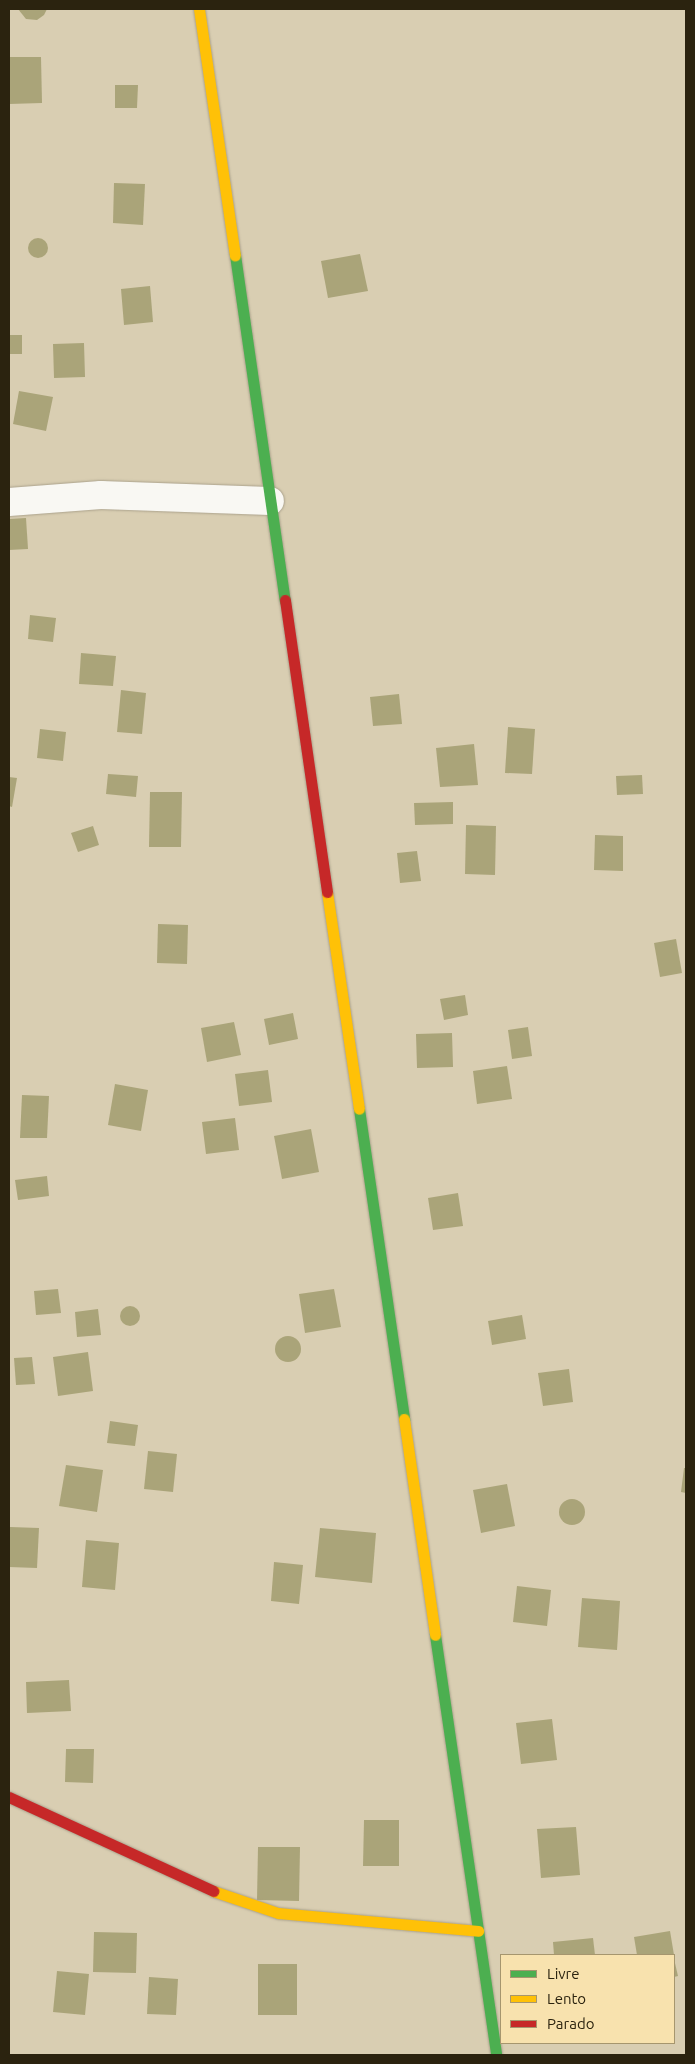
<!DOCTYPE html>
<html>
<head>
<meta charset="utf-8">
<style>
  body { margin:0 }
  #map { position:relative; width:695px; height:2064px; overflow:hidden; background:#d9ceb2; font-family:Ubuntu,sans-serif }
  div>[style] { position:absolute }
  .building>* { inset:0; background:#aaa479 }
  .round { border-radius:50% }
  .roads { filter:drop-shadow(0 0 1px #aba28c) drop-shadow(0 0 1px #aba28c) }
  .street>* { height:28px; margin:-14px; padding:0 14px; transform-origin:14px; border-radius:14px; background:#f9f8f3 }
  .fast>* { height:11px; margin:-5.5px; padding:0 5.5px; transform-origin:5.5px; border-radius:5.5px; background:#4caf50 }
  .slow>* { height:11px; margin:-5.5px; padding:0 5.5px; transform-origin:5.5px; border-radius:5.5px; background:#ffc107 }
  .jam>* { height:11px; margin:-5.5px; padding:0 5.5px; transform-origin:5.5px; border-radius:5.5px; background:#c62828 }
  span { translate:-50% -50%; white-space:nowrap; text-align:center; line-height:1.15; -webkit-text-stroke:4px #f8e2ae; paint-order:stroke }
  .frame { position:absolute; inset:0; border:10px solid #2b230f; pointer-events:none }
  .legend { position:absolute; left:500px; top:1954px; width:175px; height:90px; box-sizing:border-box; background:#f8e2ae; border:1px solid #a6966e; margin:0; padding:6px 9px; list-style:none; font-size:15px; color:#2b230f }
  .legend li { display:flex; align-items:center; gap:10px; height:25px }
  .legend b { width:25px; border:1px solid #a6966e }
</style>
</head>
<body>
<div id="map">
  <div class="building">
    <i style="clip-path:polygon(18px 9px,47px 9px,44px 15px,37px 20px,26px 19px)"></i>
    <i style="clip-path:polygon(9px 57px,41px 57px,42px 103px,9px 104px)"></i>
    <i style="clip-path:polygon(115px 85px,138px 85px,137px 108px,115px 108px)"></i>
    <i style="clip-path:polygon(114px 183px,145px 184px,143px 225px,113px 223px)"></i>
    <i class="round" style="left:28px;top:238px;width:20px;height:20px"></i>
    <i style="clip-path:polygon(360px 254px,368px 291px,328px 298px,321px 261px)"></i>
    <i style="clip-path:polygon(150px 286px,153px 322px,124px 325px,121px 289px)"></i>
    <i style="clip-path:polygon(9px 335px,22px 335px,22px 354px,9px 354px)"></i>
    <i style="clip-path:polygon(84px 343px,85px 377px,54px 378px,53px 344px)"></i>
    <i style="clip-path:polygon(19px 391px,53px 397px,46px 431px,13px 424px)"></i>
    <i style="clip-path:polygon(26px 518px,28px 549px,9px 550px,9px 519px)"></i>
    <i style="clip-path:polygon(30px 615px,56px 618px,53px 642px,28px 639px)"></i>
    <i style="clip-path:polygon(81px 653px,116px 656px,113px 686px,79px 684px)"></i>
    <i style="clip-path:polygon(121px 690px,146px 693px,142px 734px,117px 732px)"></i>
    <i style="clip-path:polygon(399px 694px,402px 724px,373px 726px,370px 697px)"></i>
    <i style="clip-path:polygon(508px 727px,535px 729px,532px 774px,505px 773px)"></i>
    <i style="clip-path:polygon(40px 729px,66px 732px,63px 761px,37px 758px)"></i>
    <i style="clip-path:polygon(474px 744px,478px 785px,440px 787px,436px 748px)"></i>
    <i style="clip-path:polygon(108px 774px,138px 776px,136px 797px,106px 794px)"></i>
    <i style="clip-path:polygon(642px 775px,643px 794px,617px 795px,616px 776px)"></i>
    <i style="clip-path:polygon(9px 777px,17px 778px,12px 807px,9px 806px)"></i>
    <i style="clip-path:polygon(150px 792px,182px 792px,181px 847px,149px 847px)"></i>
    <i style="clip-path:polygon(453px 802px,453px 824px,415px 825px,414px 803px)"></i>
    <i style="clip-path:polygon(466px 825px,496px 826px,495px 875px,465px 874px)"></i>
    <i style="clip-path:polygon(93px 826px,99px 845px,78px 852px,71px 833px)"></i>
    <i style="clip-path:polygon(595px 835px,623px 836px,623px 871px,594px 870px)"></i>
    <i style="clip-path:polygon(417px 851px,421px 881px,400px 883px,397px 853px)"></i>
    <i style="clip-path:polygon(158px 924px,188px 925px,187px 964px,157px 963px)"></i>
    <i style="clip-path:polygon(676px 939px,682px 973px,660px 977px,654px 943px)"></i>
    <i style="clip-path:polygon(465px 995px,468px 1015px,444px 1020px,440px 999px)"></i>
    <i style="clip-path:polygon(293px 1013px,298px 1039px,269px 1045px,264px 1019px)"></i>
    <i style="clip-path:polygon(234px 1022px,241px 1055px,207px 1062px,201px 1028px)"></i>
    <i style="clip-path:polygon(528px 1027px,532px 1056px,512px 1059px,508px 1030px)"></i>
    <i style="clip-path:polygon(452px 1033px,453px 1067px,417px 1068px,416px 1034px)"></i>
    <i style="clip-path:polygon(507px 1066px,512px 1099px,477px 1104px,473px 1071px)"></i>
    <i style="clip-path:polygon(268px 1070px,272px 1102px,239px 1106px,235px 1074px)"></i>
    <i style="clip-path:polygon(115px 1084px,148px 1090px,141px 1131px,108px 1125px)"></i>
    <i style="clip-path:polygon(22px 1095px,49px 1096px,47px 1138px,20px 1138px)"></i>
    <i style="clip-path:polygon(235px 1118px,239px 1150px,206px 1154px,202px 1122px)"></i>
    <i style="clip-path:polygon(311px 1129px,319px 1172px,282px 1179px,274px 1136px)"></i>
    <i style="clip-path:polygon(47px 1176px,49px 1196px,18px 1200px,15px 1180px)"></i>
    <i style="clip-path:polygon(458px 1193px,463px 1226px,433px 1230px,428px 1198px)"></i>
    <i style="clip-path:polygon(58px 1289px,61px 1313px,36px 1315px,34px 1291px)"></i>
    <i style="clip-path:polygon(334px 1289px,341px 1327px,305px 1333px,299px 1294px)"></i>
    <i class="round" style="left:120px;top:1306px;width:20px;height:20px"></i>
    <i style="clip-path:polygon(98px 1309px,101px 1335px,77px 1337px,75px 1312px)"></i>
    <i style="clip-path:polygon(522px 1315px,526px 1339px,492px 1345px,488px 1321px)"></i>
    <i class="round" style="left:275px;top:1336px;width:26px;height:26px"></i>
    <i style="clip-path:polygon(88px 1352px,93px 1391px,58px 1396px,53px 1357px)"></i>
    <i style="clip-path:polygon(32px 1357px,35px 1384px,16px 1385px,14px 1358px)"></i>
    <i style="clip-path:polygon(569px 1369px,573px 1402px,543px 1406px,538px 1373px)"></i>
    <i style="clip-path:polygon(110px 1421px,138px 1425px,135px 1446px,107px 1443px)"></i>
    <i style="clip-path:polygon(148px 1451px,177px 1454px,173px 1492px,144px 1489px)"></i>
    <i style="clip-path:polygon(66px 1465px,103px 1470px,97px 1512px,59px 1506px)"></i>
    <i style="clip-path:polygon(684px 1468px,686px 1468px,686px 1493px,681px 1492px)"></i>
    <i style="clip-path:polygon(507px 1484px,515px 1526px,481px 1533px,473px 1490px)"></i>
    <i class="round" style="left:559px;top:1499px;width:26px;height:26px"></i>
    <i style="clip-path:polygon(10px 1527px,39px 1528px,37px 1568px,9px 1567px)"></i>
    <i style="clip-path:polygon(320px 1528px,376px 1533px,372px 1583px,315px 1577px)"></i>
    <i style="clip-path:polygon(86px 1540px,119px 1543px,115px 1590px,82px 1587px)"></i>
    <i style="clip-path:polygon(274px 1562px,303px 1565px,299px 1604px,271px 1601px)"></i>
    <i style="clip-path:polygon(517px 1586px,551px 1590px,547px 1626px,513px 1622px)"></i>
    <i style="clip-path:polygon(582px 1598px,620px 1601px,617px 1650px,578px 1647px)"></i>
    <i style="clip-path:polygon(69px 1680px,71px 1711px,27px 1713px,26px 1682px)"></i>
    <i style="clip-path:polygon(552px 1719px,557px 1760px,521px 1764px,516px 1723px)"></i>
    <i style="clip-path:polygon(66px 1749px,94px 1749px,93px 1783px,65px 1782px)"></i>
    <i style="clip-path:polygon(364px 1820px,399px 1820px,399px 1866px,363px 1866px)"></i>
    <i style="clip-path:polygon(576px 1827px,580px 1875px,541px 1878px,537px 1829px)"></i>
    <i style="clip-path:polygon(258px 1847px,300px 1847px,299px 1901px,257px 1900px)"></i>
    <i style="clip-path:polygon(670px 1931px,674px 1955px,637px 1955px,634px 1937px)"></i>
    <i style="clip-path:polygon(94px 1932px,137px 1933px,136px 1973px,93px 1972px)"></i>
    <i style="clip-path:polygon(593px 1938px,595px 1955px,554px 1955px,553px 1942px)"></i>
    <i style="clip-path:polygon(674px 1959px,678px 1976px,674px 1977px)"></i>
    <i style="clip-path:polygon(258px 1964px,297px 1964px,297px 2015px,258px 2015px)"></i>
    <i style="clip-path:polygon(57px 1971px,89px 1974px,85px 2015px,53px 2012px)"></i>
    <i style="clip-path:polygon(149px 1977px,178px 1979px,176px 2015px,147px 2014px)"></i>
  </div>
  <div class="roads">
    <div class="street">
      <i style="left:9px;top:502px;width:92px;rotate:-4.4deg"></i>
      <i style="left:101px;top:495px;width:169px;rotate:2deg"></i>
    </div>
    <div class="fast">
      <i style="left:235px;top:255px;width:349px;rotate:81.8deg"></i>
      <i style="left:359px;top:1109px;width:313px;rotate:81.7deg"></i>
      <i style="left:435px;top:1635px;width:424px;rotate:81.7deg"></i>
    </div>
    <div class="slow">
      <i style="left:199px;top:9px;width:249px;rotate:81.7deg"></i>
      <i style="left:327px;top:892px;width:219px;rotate:81.6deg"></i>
      <i style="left:404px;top:1419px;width:218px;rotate:81.8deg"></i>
      <i style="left:213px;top:1891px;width:69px;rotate:18.7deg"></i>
      <i style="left:278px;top:1913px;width:201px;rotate:5.1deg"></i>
    </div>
    <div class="jam">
      <i style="left:285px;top:600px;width:295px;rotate:81.8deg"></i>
      <i style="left:9px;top:1797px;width:225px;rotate:24.7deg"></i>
    </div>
  </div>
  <div class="frame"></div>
  <ul class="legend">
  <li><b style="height:6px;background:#4caf50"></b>Livre</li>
  <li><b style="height:6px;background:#ffc107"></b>Lento</li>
  <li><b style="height:6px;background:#c62828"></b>Parado</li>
  </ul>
</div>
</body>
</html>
